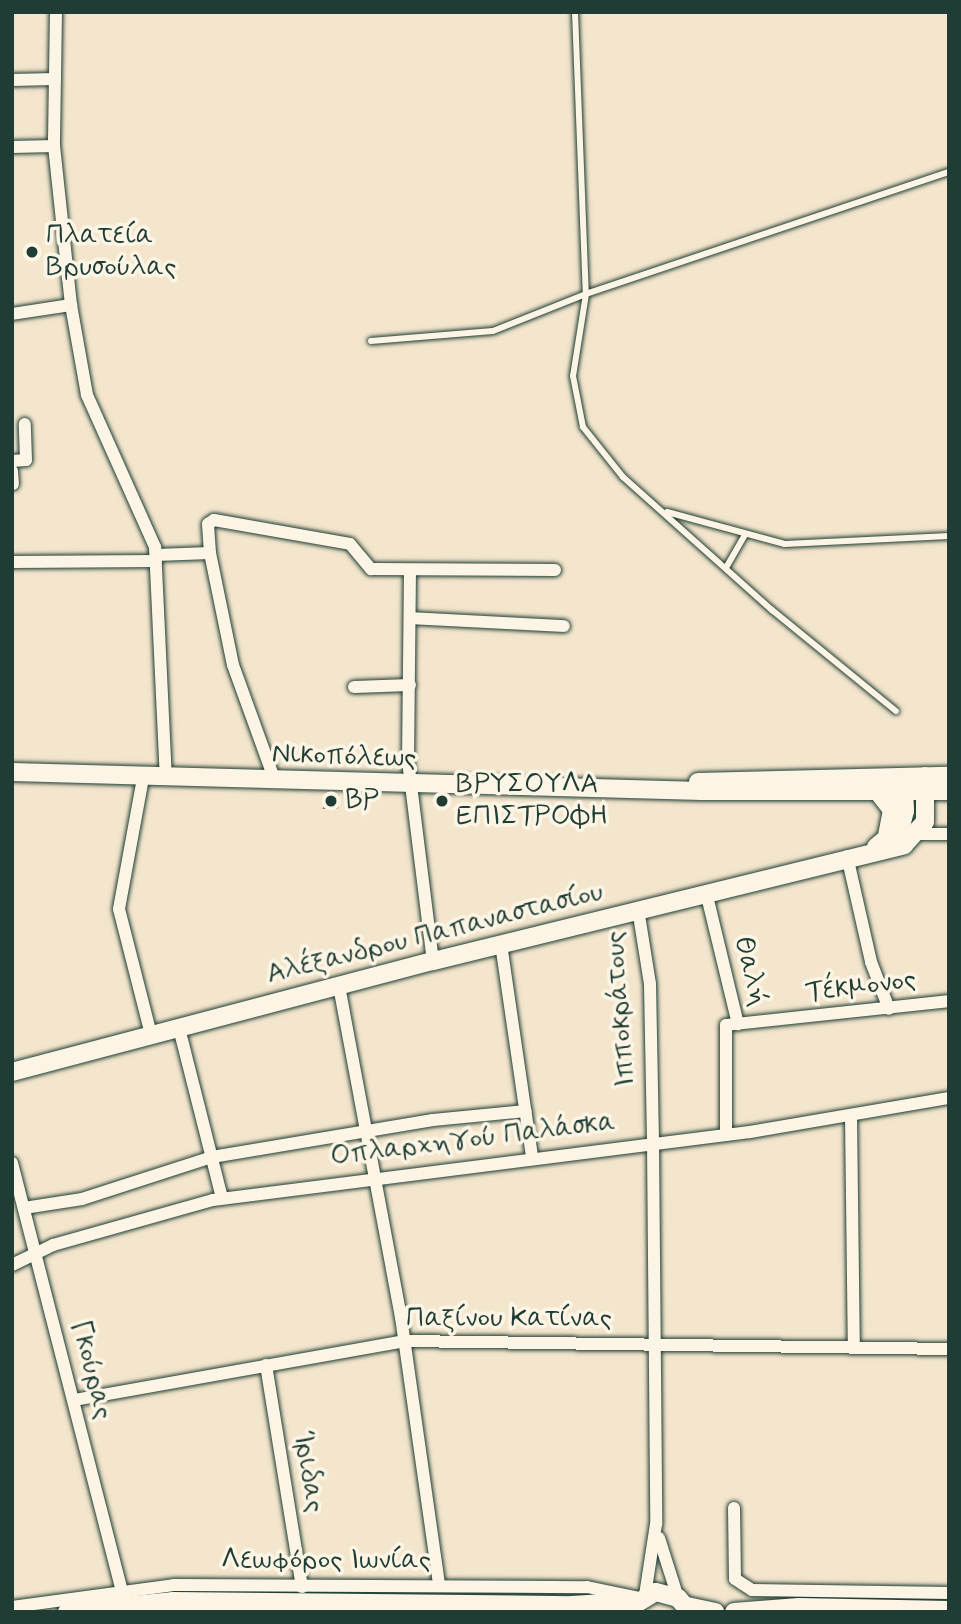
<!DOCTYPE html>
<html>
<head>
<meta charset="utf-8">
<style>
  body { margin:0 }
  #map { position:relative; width:961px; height:1624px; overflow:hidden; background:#f4e6cd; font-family:Mynerve,sans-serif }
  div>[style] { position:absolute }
  .roads { filter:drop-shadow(0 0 2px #1f3d34) drop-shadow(0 0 2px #1f3d34) }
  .lane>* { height:6px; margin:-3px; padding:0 3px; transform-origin:3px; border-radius:3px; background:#fcf5e5 }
  .street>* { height:12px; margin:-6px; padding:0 6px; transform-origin:6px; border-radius:6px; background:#fcf5e5 }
  .secondary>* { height:18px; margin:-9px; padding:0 9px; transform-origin:9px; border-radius:9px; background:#fcf5e5 }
  .shaded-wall>* { inset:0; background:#9e8968 }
  .building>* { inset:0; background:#e1c495 }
  .dots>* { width:19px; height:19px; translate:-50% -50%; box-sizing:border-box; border:4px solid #fcf5e5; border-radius:50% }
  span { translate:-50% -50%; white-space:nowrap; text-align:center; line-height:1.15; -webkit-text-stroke:7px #fcf5e5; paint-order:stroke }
  .poi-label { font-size:28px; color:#1f3d34 }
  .left { translate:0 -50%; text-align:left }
  .street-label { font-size:28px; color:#1f3d34 }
  .frame { position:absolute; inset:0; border:14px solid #1f3d34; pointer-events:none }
</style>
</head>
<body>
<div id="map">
  <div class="roads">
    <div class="lane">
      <i style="left:575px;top:12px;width:282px;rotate:87.8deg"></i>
      <i style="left:586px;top:294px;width:83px;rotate:99deg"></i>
      <i style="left:573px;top:376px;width:52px;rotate:78.9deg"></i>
      <i style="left:583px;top:427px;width:64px;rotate:51.3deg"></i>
      <i style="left:623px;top:477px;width:200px;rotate:41.8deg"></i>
      <i style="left:772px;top:610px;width:160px;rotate:39.2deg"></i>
      <i style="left:371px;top:341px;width:122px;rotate:-4.7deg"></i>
      <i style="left:493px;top:331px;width:100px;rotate:-21.7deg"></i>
      <i style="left:586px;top:294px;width:383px;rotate:-18.6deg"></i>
      <i style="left:667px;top:512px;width:122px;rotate:15.2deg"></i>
      <i style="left:785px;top:544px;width:164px;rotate:-2.8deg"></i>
      <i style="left:727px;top:566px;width:36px;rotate:-60deg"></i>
    </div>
    <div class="street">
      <i style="left:56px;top:12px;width:134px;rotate:90.9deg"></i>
      <i style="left:54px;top:146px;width:160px;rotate:83.9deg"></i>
      <i style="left:71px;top:305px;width:91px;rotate:79.9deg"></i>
      <i style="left:87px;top:395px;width:167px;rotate:65.9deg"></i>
      <i style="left:155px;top:547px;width:232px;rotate:87.3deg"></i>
      <i style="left:12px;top:80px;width:43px;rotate:-1.3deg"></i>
      <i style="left:12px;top:147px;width:42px;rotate:-1.4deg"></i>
      <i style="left:12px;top:314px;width:60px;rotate:-8.7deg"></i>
      <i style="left:12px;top:461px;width:14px;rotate:-4deg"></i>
      <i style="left:26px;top:460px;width:36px;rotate:-92deg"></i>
      <i style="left:12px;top:471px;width:13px;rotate:86deg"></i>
      <i style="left:210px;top:553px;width:114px;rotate:78.4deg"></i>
      <i style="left:233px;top:665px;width:123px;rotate:70.1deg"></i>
      <i style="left:156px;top:555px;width:54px;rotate:-2.1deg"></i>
      <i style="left:210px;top:553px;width:29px;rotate:-94deg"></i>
      <i style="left:208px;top:524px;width:7px;rotate:-34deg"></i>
      <i style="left:214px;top:520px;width:138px;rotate:10deg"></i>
      <i style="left:350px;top:544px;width:33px;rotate:50deg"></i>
      <i style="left:371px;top:569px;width:184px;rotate:0.3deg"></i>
      <i style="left:12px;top:562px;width:144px;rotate:-0.4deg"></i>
      <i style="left:410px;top:570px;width:191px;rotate:90.6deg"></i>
      <i style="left:408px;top:761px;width:202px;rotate:82.9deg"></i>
      <i style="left:410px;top:618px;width:154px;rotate:3deg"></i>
      <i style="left:354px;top:687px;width:56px;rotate:-2deg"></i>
      <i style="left:143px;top:778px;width:133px;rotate:100.4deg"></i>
      <i style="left:119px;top:909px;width:130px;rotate:75.7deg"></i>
      <i style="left:918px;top:834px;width:31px"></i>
      <i style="left:847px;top:856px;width:109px;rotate:77.2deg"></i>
      <i style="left:871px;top:962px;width:50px;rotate:69deg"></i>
      <i style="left:706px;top:892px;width:136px;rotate:76.4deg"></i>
      <i style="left:638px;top:909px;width:76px;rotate:80.9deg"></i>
      <i style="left:650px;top:984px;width:159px;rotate:88.9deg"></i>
      <i style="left:653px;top:1143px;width:381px;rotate:89.5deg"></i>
      <i style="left:656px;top:1524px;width:72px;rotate:98.8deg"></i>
      <i style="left:501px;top:944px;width:215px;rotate:81.7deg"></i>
      <i style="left:339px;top:986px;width:337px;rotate:79.4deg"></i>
      <i style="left:401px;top:1317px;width:271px;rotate:81.9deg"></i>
      <i style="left:179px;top:1028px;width:175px;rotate:75.8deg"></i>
      <i style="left:851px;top:1116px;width:231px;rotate:89.3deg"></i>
      <i style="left:726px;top:1135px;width:110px;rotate:-90deg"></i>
      <i style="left:726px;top:1025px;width:224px;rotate:-6.1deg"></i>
      <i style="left:12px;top:1163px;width:440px;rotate:75.6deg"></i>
      <i style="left:24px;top:1208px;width:59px;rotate:-8.8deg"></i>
      <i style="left:82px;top:1199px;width:137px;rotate:-17.9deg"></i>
      <i style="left:212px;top:1157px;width:224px;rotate:-9.5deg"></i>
      <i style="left:433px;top:1120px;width:93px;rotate:-5.5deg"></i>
      <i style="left:12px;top:1265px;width:46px;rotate:-26deg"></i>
      <i style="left:53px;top:1245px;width:166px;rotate:-15.7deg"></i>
      <i style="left:213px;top:1200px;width:541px;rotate:-7.22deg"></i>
      <i style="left:750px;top:1132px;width:202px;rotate:-9.7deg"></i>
      <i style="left:266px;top:1365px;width:225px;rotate:80.8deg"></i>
      <i style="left:74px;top:1400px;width:336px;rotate:-10.1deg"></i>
      <i style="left:405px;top:1341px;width:544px;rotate:0.84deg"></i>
      <i style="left:734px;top:1508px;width:71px;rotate:89.2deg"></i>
      <i style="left:735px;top:1579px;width:20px;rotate:33deg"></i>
      <i style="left:752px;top:1590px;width:197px;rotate:0.9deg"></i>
      <i style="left:659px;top:1538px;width:63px;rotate:72.4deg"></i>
      <i style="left:12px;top:1607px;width:163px;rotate:-7.7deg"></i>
      <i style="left:174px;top:1585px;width:413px;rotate:0.3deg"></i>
      <i style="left:587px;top:1587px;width:53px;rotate:11.9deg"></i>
    </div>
    <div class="secondary">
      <i style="left:12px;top:772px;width:690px;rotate:1.58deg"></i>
      <i style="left:702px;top:791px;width:247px"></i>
      <i style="left:698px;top:782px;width:251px;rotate:-1.4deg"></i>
      <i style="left:878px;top:792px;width:23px;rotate:52deg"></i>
      <i style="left:892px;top:810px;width:25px;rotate:101deg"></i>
      <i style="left:876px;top:847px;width:33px;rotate:-40deg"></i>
      <i style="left:901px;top:826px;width:16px;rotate:-75deg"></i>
      <i style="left:905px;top:811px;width:29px;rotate:-92deg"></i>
      <i style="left:12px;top:1072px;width:435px;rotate:-14.8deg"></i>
      <i style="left:433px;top:961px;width:485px;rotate:-13.8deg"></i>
      <i style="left:904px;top:845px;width:31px;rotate:-48deg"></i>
      <i style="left:925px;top:822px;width:46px;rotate:-90deg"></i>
      <i style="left:687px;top:1606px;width:29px;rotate:12deg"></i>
      <i style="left:629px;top:1608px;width:31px;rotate:-31deg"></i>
      <i style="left:656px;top:1592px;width:23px;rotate:15deg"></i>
      <i style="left:678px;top:1598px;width:18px;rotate:49deg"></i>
      <i style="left:67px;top:1612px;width:107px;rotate:-5.9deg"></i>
      <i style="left:173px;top:1601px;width:399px;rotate:0.6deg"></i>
      <i style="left:572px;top:1605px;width:63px;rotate:-3.6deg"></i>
      <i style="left:734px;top:1612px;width:65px;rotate:-4.4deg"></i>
      <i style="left:799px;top:1607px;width:150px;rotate:1.1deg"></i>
    </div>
  </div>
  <div class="shaded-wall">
    <i style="clip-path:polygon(324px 806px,339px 807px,337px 809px,322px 809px)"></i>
  </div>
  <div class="building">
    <i style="clip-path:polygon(324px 794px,339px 794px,339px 807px,324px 806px)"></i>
  </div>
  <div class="dots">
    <i style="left:32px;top:252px;background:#1f3d34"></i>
    <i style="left:331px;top:801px;background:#1f3d34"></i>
    <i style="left:442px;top:801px;background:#1f3d34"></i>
  </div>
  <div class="poi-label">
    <span class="left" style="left:46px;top:252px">Πλατεία<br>Βρυσούλας</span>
    <span class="left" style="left:456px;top:801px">ΒΡΥΣΟΥΛΑ<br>ΕΠΙΣΤΡΟΦΗ</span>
    <span class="left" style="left:345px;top:801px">BP</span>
  </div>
  <div class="street-label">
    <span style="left:344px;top:757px;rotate:2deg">Νικοπόλεως</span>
    <span style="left:435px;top:934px;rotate:-14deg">Αλέξανδρου Παπαναστασίου</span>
    <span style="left:750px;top:971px;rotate:76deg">Θαλή</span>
    <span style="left:861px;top:987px;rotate:-7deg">Τέκμονος</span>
    <span style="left:621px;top:1009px;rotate:-94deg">Ιπποκράτους</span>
    <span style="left:473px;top:1140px;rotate:-7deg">Οπλαρχηγού Παλάσκα</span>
    <span style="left:509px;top:1319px">Παξίνου Κατίνας</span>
    <span style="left:91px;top:1370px;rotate:76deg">Γκούρας</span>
    <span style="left:308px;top:1472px;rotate:81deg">Ίριδας</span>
    <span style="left:326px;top:1561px">Λεωφόρος Ιωνίας</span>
  </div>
  <div class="frame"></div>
</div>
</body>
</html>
